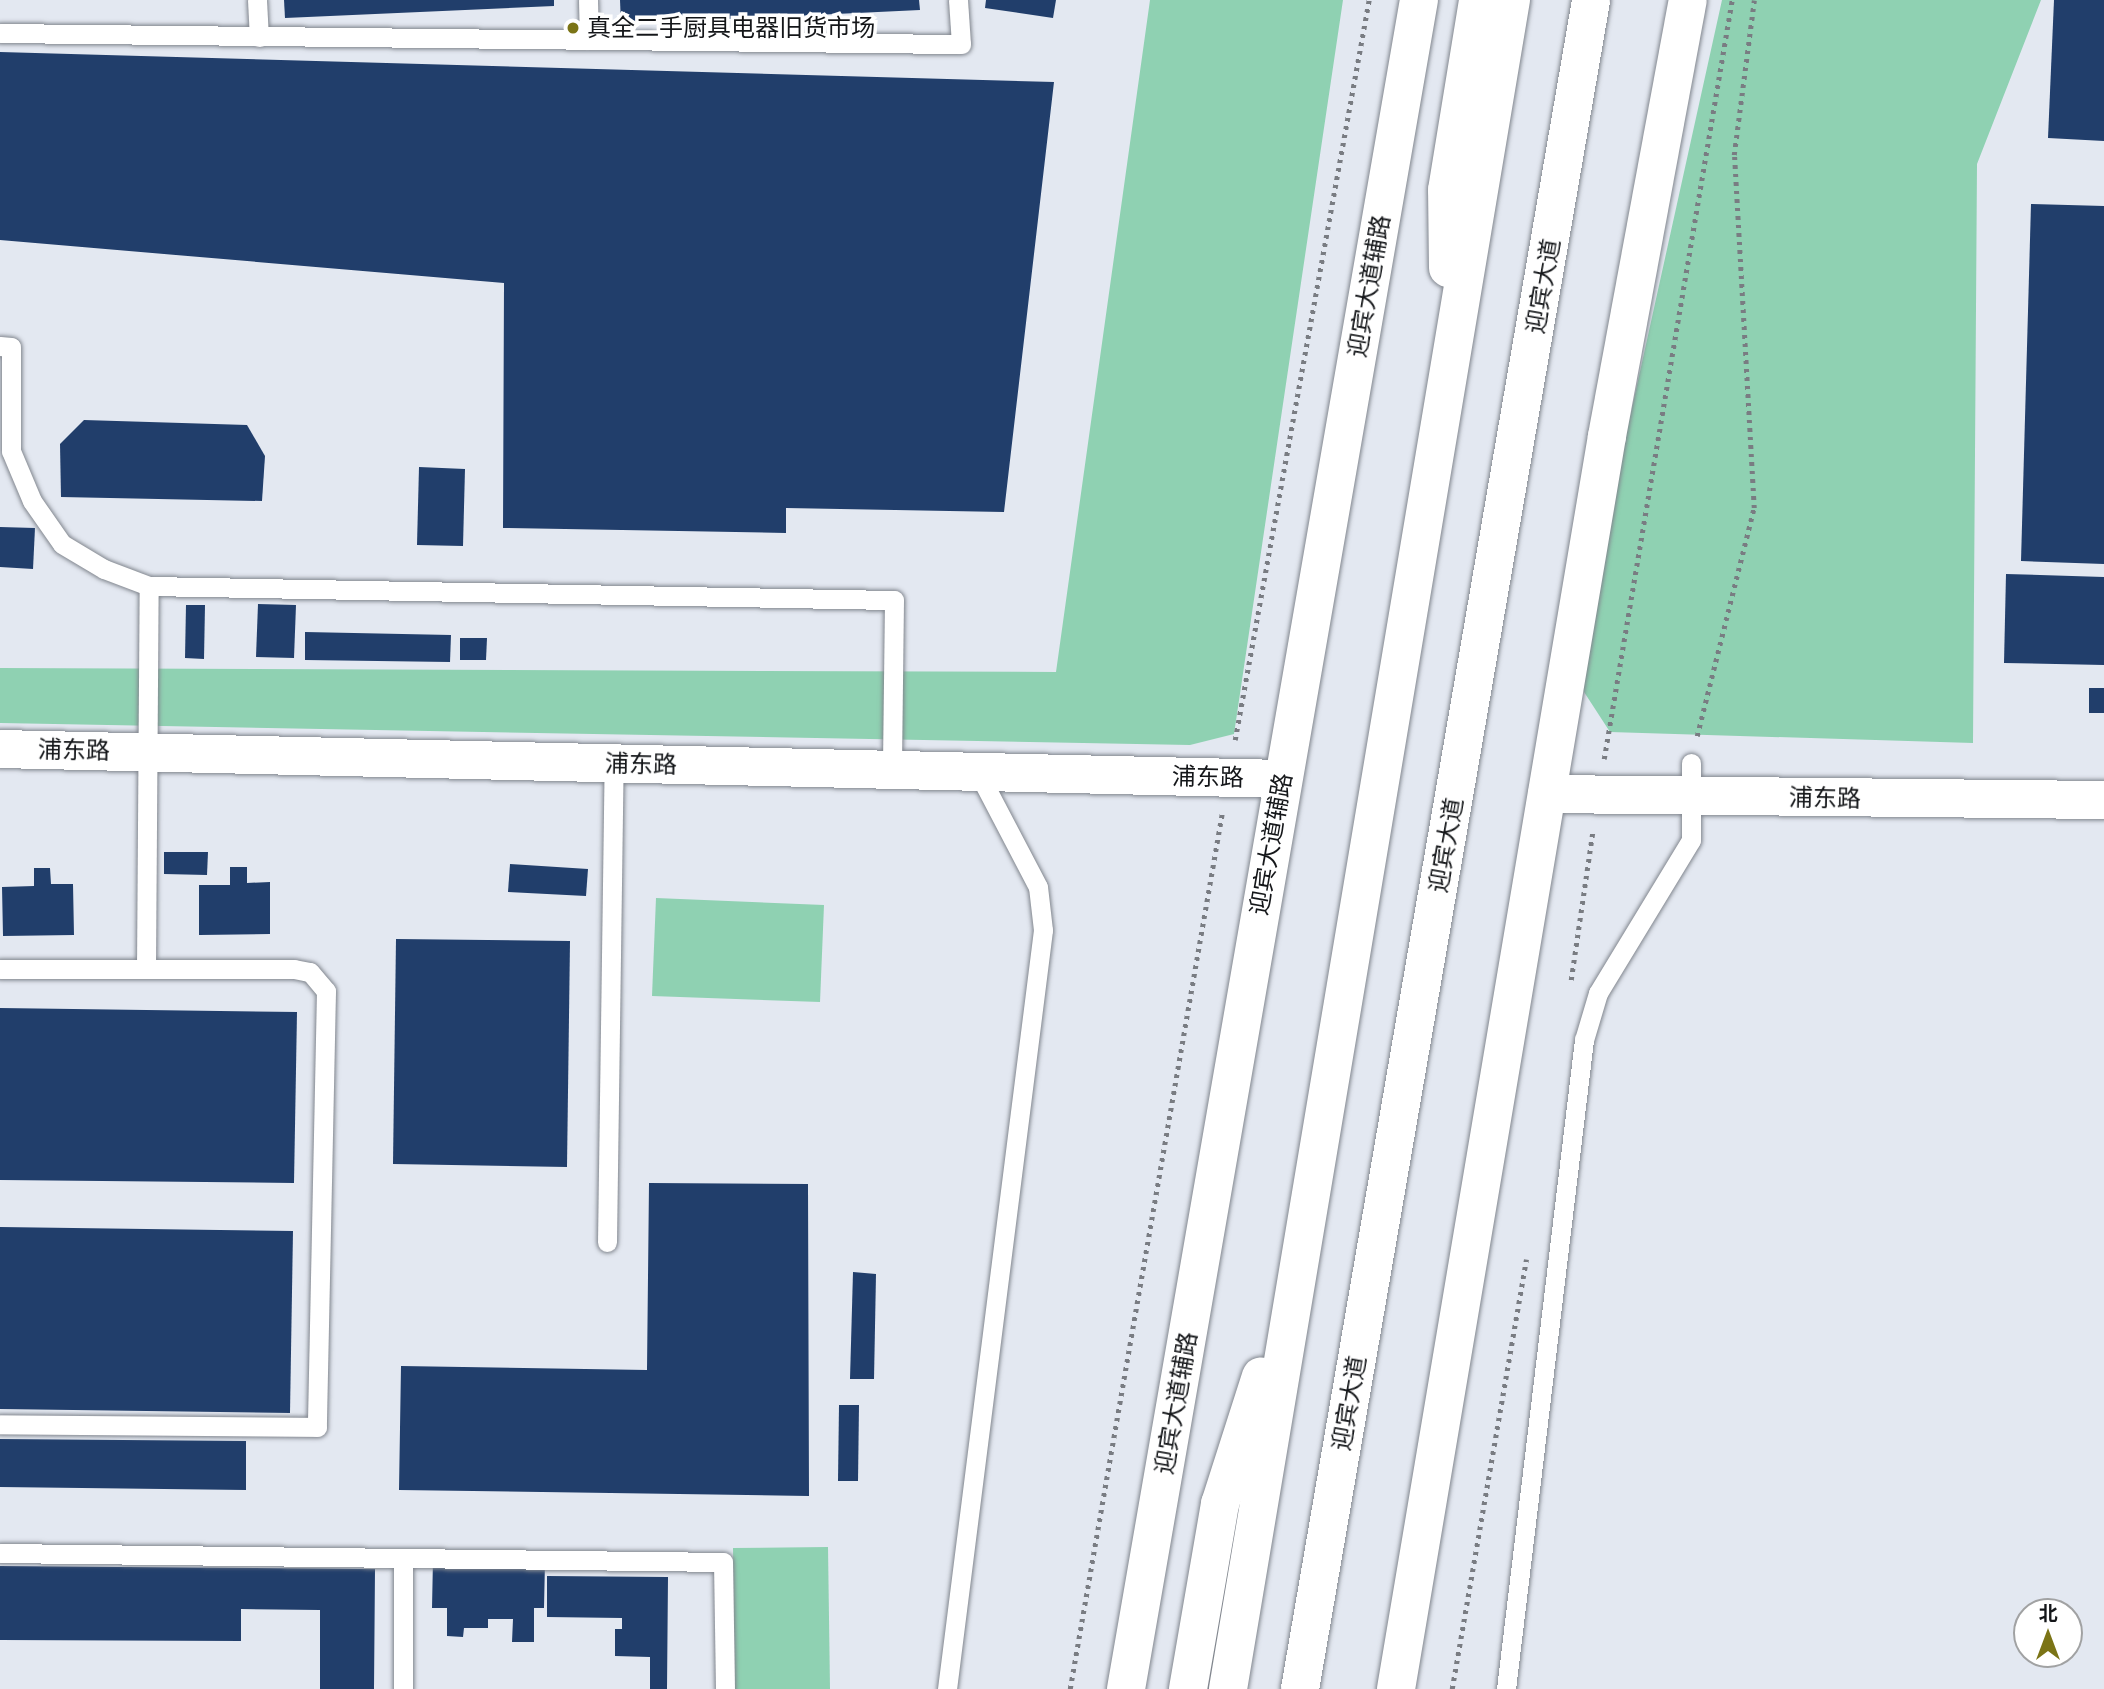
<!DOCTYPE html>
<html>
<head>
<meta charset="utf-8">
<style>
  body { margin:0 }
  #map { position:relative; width:2104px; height:1689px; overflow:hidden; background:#e3e8f1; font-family:"DM Sans","Noto Sans SC",sans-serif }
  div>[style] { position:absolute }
  .green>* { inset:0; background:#8fd1b2 }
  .building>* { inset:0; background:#213e6b }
  .path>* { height:4.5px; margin-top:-2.25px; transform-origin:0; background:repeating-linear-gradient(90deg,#797c82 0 3.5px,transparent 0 8.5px) }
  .roads { filter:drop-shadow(0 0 2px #81868e) drop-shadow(0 0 2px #81868e) }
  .lane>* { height:19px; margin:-9.5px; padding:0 9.5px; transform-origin:9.5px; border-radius:9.5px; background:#fff }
  .secondary>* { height:38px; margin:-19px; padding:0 19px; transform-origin:19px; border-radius:19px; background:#fff }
  .primary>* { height:38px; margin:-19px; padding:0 19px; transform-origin:19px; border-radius:19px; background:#fff }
  .highway>* { height:38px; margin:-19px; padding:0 19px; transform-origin:19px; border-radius:19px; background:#fff }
  .dots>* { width:19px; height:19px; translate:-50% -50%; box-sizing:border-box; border:4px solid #fff; border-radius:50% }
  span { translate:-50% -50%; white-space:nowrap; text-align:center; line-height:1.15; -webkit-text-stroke:7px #fff; paint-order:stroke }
  .poi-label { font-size:24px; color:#141619 }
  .left { translate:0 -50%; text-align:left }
  .street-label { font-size:24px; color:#141619 }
  .north { position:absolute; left:2013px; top:1598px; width:70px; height:70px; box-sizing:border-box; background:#fff; border:2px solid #a1a2a3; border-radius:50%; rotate:0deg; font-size:19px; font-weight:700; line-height:28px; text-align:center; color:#141619 }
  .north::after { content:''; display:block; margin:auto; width:24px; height:32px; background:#7b7416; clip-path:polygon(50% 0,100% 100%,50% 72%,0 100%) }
</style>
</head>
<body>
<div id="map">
  <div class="green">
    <i style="clip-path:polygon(1150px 0,1343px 0,1234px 734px,1190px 745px,0 723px,0 668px,1056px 672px)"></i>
    <i style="clip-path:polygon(1722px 0,2041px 0,1977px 164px,1973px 743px,1610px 732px,1573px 675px)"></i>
    <i style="clip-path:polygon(656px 898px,824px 905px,820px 1002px,652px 996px)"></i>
    <i style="clip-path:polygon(828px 1547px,830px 1689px,735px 1689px,733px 1548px)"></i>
  </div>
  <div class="building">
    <i style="clip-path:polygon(284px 0,554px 0,554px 6px,285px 18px)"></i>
    <i style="clip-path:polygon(620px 0,919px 0,920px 10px,621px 24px)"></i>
    <i style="clip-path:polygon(986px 0,1056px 0,1053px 18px,985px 8px)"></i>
    <i style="clip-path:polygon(2054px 0,2104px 0,2104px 141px,2048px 138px)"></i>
    <i style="clip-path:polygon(0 52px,1054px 82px,1004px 512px,786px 508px,786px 533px,503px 528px,504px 283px,0 240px)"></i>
    <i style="clip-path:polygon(2031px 204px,2104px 206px,2104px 564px,2021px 561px)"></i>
    <i style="clip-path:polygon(84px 420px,247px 425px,265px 456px,262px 501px,61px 497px,60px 444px)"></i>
    <i style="clip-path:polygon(419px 467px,465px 469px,463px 546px,417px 545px)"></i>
    <i style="clip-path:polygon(0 527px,35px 528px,33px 569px,0 567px)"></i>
    <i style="clip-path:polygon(2006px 574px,2104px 577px,2104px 665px,2004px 663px)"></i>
    <i style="clip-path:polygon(258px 604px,296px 605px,294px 658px,256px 657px)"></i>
    <i style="clip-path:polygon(186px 605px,205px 605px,204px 659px,185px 658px)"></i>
    <i style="clip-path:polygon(305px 632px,451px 635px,450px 662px,305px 660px)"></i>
    <i style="clip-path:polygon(460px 638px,487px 638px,486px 660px,460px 660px)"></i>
    <i style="clip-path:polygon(2089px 688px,2104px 688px,2104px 713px,2089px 713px)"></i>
    <i style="clip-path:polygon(164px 852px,208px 852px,207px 875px,164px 874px)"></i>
    <i style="clip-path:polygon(510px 864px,588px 869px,586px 896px,508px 892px)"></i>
    <i style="clip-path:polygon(230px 867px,247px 867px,247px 883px,270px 882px,270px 934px,199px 935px,199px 885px,230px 885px)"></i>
    <i style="clip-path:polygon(34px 868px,50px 868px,51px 884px,73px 884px,74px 935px,3px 936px,2px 887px,34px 886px)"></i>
    <i style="clip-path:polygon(396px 939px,570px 941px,567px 1167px,393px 1164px)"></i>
    <i style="clip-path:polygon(0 1008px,297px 1012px,294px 1183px,0 1180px)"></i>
    <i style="clip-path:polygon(649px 1183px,808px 1184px,809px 1496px,399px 1490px,401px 1366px,647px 1370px)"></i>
    <i style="clip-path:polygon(0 1227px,293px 1231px,290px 1413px,0 1409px)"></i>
    <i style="clip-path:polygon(853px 1272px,876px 1274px,874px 1379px,850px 1379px)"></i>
    <i style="clip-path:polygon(839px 1405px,859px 1405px,858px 1481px,838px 1481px)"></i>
    <i style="clip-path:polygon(0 1439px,246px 1441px,246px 1490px,0 1487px)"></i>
    <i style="clip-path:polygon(433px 1559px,545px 1561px,544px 1608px,534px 1608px,534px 1642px,512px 1642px,513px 1619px,488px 1619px,488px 1628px,464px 1628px,463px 1637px,447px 1636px,447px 1608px,432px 1608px)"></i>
    <i style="clip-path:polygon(0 1566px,375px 1569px,374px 1689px,320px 1689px,320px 1610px,241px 1609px,241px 1641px,0 1640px)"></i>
    <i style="clip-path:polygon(547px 1576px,668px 1577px,667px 1689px,650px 1689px,650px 1657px,615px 1656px,615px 1629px,622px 1629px,622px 1618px,547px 1617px)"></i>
  </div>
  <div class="path">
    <i style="left:1697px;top:736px;width:235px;rotate:-76deg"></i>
    <i style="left:1754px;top:508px;width:354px;rotate:-93.2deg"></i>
    <i style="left:1734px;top:155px;width:156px;rotate:-82.6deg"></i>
    <i style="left:1235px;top:740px;width:752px;rotate:-79.74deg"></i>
    <i style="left:1604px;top:759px;width:770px;rotate:-80.43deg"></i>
    <i style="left:1571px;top:980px;width:152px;rotate:-81.7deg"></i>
    <i style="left:1070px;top:1689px;width:888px;rotate:-80.15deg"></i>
    <i style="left:1452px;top:1689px;width:436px;rotate:-80.2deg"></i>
  </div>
  <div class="roads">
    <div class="lane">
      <i style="left:257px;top:0;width:37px;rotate:87deg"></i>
      <i style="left:588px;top:0;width:40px;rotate:88.6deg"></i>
      <i style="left:0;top:33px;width:961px;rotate:0.66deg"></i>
      <i style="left:961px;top:44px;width:44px;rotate:-93.9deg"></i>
      <i style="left:0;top:346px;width:11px;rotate:5deg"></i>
      <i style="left:11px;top:347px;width:104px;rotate:90deg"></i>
      <i style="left:11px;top:451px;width:54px;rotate:67.2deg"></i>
      <i style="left:32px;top:501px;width:52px;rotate:55.1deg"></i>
      <i style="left:62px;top:544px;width:49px;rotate:30.8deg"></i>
      <i style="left:104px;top:569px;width:48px;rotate:20.7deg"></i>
      <i style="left:149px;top:586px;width:745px;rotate:1.08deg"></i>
      <i style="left:894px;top:600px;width:170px;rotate:90.7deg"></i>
      <i style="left:0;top:969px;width:294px"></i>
      <i style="left:294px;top:969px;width:16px;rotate:11deg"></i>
      <i style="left:310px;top:972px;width:25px;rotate:50deg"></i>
      <i style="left:326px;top:991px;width:436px;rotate:91.2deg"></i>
      <i style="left:317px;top:1427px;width:317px;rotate:-179.5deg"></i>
      <i style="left:146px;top:969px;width:383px;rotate:-89.6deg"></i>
      <i style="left:607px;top:1242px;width:478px;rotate:-89.2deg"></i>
      <i style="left:0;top:1553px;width:723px;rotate:0.71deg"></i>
      <i style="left:723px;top:1562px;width:127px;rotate:89.1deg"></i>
      <i style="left:403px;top:1689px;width:131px;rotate:-90deg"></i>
      <i style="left:947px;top:1689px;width:765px;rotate:-82.79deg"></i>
      <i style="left:1043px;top:930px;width:43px;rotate:-96.6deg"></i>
      <i style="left:1038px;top:887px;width:130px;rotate:-117.6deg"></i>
      <i style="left:1506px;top:1689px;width:654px;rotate:-83.15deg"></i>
      <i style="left:1584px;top:1040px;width:49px;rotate:-73.4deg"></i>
      <i style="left:1598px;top:993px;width:179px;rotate:-58.7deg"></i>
      <i style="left:1691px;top:840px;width:77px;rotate:-90deg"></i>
    </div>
    <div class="secondary">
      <i style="left:0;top:749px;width:1282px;rotate:1.34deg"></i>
      <i style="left:1547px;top:794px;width:557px;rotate:0.62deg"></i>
    </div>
    <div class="primary">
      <i style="left:1126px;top:1689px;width:1714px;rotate:-80.16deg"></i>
      <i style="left:1396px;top:1689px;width:1271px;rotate:-80.44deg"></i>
      <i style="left:1607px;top:436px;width:443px;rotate:-79.5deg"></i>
    </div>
    <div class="highway">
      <i style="left:1448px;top:268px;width:78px;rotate:-90.7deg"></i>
      <i style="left:1447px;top:190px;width:193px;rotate:-80.7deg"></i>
      <i style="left:1188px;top:1689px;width:188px;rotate:-80.2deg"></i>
      <i style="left:1220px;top:1504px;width:134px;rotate:-72.2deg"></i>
      <i style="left:1228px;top:1689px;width:1713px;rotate:-80.49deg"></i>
      <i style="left:1300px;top:1689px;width:1714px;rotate:-80.22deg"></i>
    </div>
  </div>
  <div class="dots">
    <i style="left:573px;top:28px;background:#7b7416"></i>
  </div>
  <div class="poi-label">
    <span class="left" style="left:587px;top:28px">真全二手厨具电器旧货市场</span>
  </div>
  <div class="street-label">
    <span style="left:1369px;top:286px;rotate:-80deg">迎宾大道辅路</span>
    <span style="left:1543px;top:286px;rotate:-80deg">迎宾大道</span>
    <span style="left:74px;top:750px;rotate:1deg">浦东路</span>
    <span style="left:641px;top:764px;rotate:1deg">浦东路</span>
    <span style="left:1208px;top:777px;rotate:1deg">浦东路</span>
    <span style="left:1825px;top:798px;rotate:1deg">浦东路</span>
    <span style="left:1271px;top:844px;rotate:-80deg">迎宾大道辅路</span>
    <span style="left:1446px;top:845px;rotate:-80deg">迎宾大道</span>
    <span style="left:1176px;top:1403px;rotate:-80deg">迎宾大道辅路</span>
    <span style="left:1349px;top:1403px;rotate:-80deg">迎宾大道</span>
  </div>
  <div class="north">北</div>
</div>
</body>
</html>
